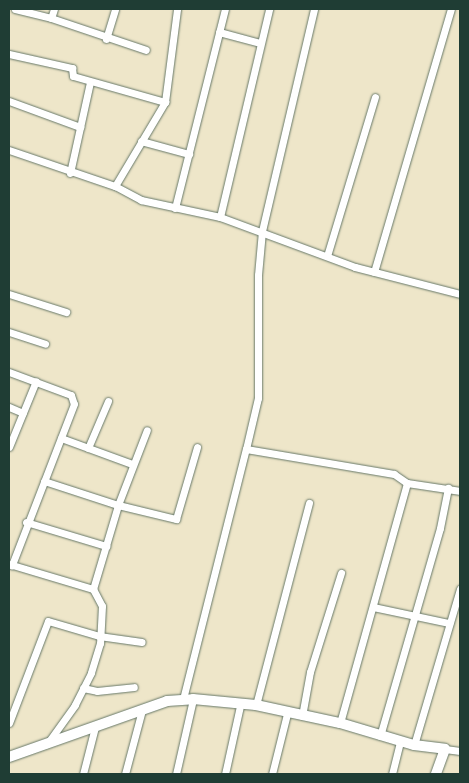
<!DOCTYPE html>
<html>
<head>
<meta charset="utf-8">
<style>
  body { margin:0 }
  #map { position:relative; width:469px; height:783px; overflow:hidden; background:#eee6c9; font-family:"Gochi Hand",sans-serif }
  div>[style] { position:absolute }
  .roads { filter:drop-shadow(0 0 1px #677868) drop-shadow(0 0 1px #677868) }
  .street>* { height:7px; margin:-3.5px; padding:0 3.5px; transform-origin:3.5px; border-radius:3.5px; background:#fff }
  .secondary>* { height:10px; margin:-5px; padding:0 5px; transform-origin:5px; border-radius:5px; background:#fff }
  span { translate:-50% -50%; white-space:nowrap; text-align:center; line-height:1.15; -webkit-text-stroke:4px #fbf7ec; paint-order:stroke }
  .frame { position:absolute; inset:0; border:10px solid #1f3d34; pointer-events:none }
</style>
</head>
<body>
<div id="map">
  <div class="roads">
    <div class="street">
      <i style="left:15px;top:9px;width:37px;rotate:14deg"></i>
      <i style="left:54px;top:9px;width:9px;rotate:108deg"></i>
      <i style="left:51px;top:18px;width:100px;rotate:18.6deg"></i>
      <i style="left:219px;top:32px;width:42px;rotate:15deg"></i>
      <i style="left:106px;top:39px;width:31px;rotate:-73deg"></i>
      <i style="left:9px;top:54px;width:65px;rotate:12.5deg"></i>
      <i style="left:72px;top:68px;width:8px;rotate:83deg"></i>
      <i style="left:73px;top:76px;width:96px;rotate:15.8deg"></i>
      <i style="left:9px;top:101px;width:76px;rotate:20.1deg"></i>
      <i style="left:141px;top:141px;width:50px;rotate:15.2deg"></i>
      <i style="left:9px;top:150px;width:112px;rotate:18.8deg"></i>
      <i style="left:115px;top:186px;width:30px;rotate:28deg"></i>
      <i style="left:141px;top:200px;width:81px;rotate:12.1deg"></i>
      <i style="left:220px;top:217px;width:144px;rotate:20.3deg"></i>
      <i style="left:355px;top:267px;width:108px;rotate:14.4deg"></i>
      <i style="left:70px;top:173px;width:93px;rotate:-77.6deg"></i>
      <i style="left:115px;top:186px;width:98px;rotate:-59.2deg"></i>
      <i style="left:165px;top:102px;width:94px;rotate:-82.6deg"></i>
      <i style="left:175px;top:208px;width:205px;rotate:-75.9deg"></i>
      <i style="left:220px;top:217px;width:214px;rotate:-76.7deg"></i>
      <i style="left:327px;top:256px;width:166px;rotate:-73.2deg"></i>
      <i style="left:374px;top:272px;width:274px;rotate:-73.7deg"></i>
      <i style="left:9px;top:294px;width:60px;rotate:17.5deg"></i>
      <i style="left:9px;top:332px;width:38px;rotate:18deg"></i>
      <i style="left:9px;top:372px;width:66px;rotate:20.4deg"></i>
      <i style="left:71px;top:395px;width:9px;rotate:72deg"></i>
      <i style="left:74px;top:404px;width:173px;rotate:111.1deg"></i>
      <i style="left:9px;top:407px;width:15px;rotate:23deg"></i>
      <i style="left:61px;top:438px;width:76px;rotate:20.1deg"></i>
      <i style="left:9px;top:447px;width:71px;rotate:-67.8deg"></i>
      <i style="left:88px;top:448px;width:51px;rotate:-66.9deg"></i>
      <i style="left:246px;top:449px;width:52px;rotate:-76.8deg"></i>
      <i style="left:258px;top:398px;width:123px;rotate:-90deg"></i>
      <i style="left:258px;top:275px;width:44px;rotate:-84.8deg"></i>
      <i style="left:262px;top:231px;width:228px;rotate:-76.8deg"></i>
      <i style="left:44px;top:481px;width:78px;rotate:18deg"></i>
      <i style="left:118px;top:505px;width:60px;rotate:13.6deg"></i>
      <i style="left:176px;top:519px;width:75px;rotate:-73.7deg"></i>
      <i style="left:26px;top:522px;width:84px;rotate:16.7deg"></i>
      <i style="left:9px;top:564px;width:88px;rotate:16.6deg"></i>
      <i style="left:93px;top:589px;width:19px;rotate:62deg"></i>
      <i style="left:102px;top:606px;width:37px;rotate:93deg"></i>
      <i style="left:100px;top:643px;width:31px;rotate:107deg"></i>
      <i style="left:91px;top:673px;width:36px;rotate:117deg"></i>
      <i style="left:75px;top:705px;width:48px;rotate:125.7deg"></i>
      <i style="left:93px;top:589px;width:88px;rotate:-73.4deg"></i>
      <i style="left:118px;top:505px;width:80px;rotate:-68.9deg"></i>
      <i style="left:373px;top:607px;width:78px;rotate:11.9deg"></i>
      <i style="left:83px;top:688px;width:14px;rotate:12deg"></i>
      <i style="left:97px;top:691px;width:37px;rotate:-6deg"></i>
      <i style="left:183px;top:699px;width:258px;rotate:-75.9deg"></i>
      <i style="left:246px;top:449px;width:150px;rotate:9.6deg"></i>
      <i style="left:394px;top:474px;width:16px;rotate:35deg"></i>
      <i style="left:407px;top:483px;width:54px;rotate:8.6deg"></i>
      <i style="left:256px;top:705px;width:209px;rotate:-75.3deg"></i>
      <i style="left:302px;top:716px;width:45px;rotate:-79.7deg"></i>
      <i style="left:310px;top:672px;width:104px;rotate:-72.6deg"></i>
      <i style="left:9px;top:723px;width:109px;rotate:-69.1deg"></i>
      <i style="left:48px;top:621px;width:53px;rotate:16.4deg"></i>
      <i style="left:99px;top:636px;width:43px;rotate:7.9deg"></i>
      <i style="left:340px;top:723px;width:249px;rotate:-74.4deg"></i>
      <i style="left:380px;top:736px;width:216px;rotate:-73.9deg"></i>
      <i style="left:440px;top:528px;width:41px;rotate:-78.7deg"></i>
      <i style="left:414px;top:745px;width:163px;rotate:-73.6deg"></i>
      <i style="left:445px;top:749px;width:15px;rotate:8deg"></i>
      <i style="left:83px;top:774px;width:49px;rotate:-75.7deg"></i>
      <i style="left:125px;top:774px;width:66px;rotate:-75.1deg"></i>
      <i style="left:176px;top:774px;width:77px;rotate:-77.2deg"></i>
      <i style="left:225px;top:774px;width:70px;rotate:-77.6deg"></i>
      <i style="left:272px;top:774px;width:62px;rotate:-76deg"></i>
      <i style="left:392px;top:774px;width:34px;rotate:-76deg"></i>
    </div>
    <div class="secondary">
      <i style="left:9px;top:757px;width:168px;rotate:-19.5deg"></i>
      <i style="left:167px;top:701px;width:26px;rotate:-4deg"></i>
      <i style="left:193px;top:699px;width:63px;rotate:5.4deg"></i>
      <i style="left:256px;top:705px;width:86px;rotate:12.1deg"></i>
      <i style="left:340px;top:723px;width:77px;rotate:16.6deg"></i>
      <i style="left:414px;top:745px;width:31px;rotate:7deg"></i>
      <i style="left:445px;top:749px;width:27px;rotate:110deg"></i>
    </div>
  </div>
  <div class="frame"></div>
</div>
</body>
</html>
